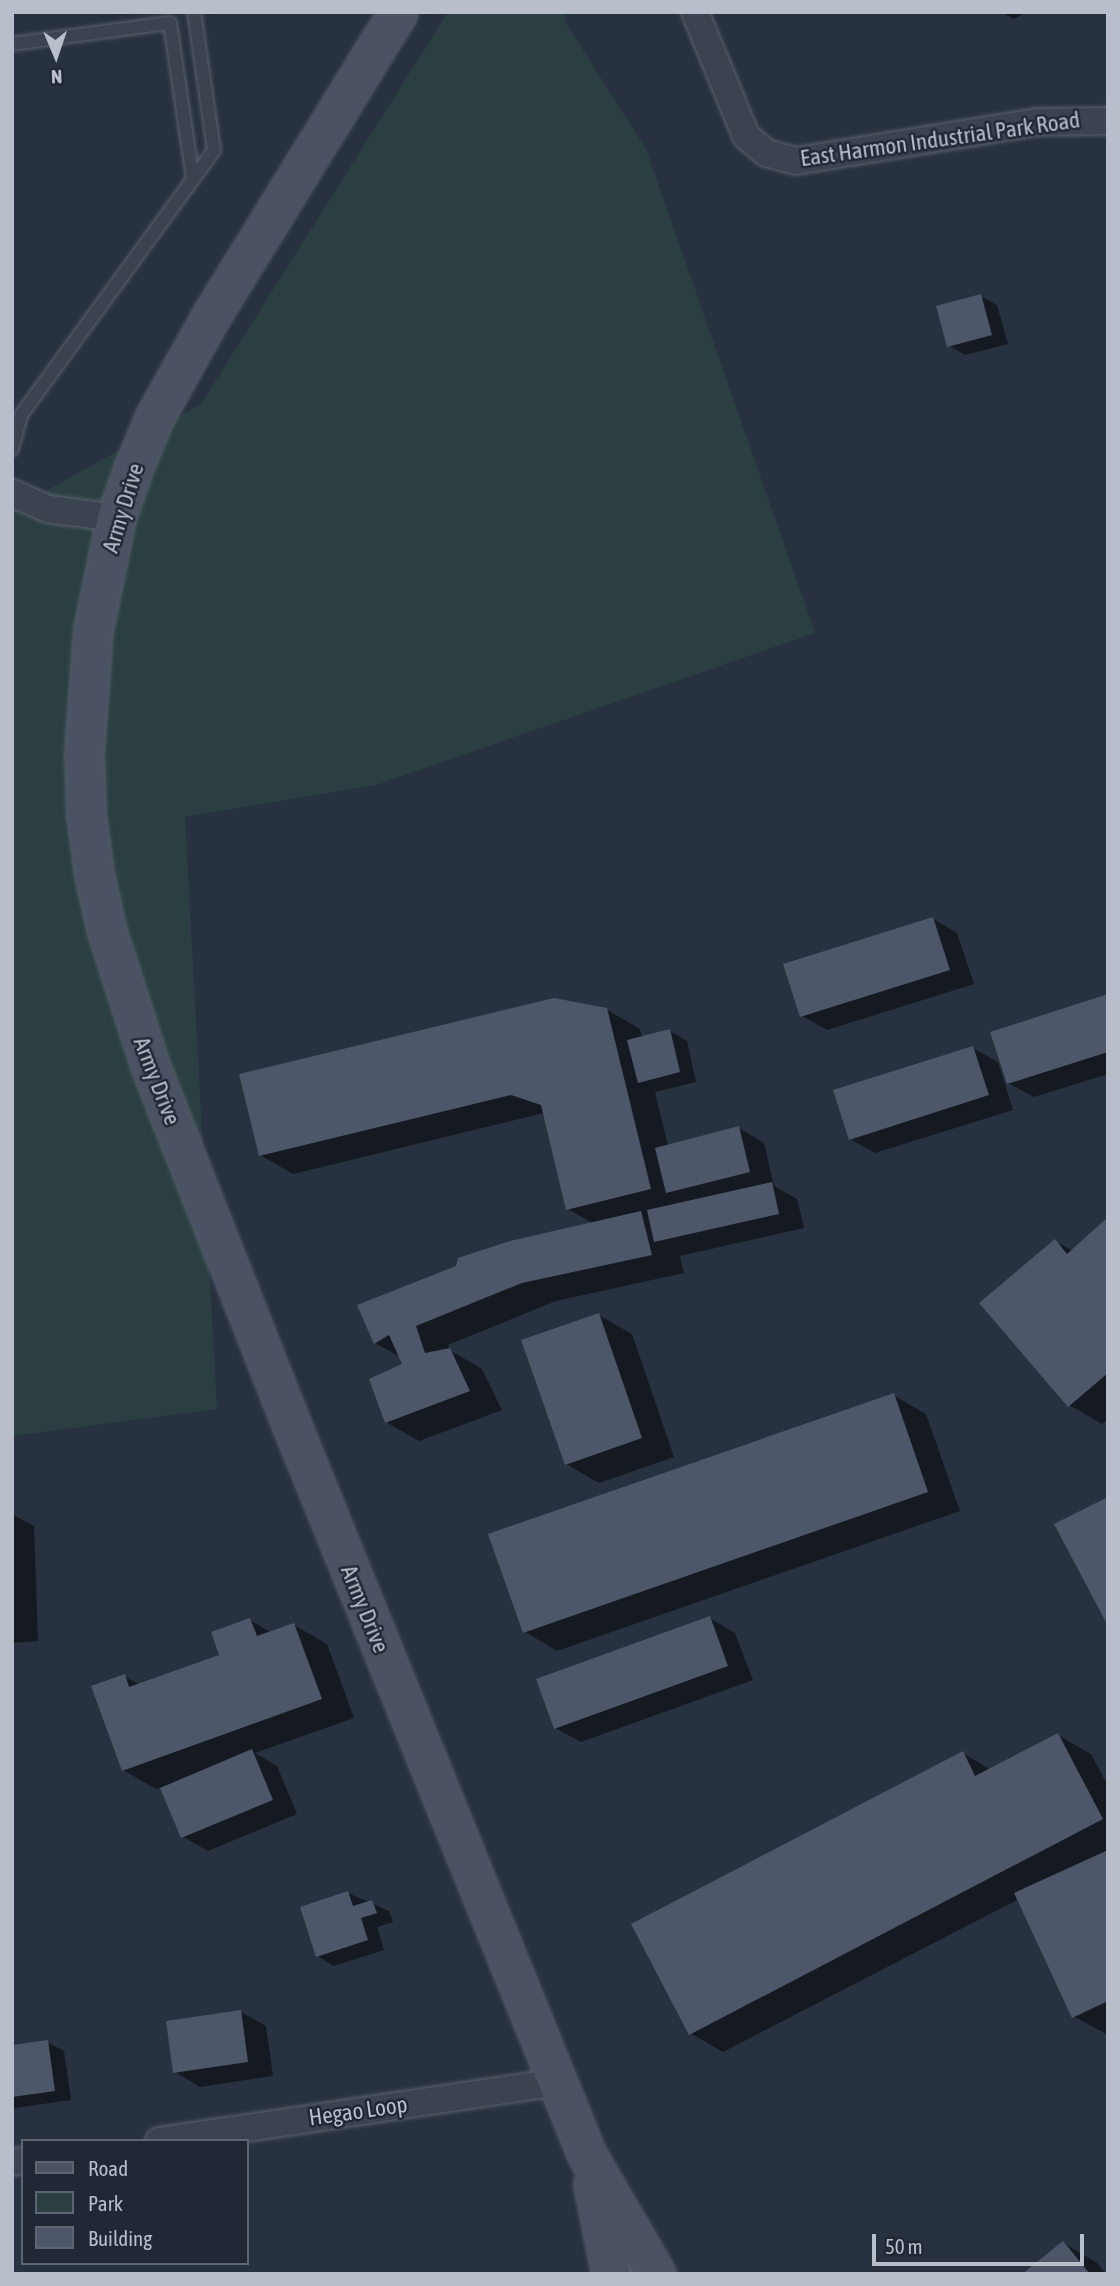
<!DOCTYPE html>
<html>
<head>
<meta charset="utf-8">
<style>
  body { margin:0 }
  #map { position:relative; width:1120px; height:2286px; overflow:hidden; background:#283140; font-family:"Asap Condensed",sans-serif }
  div>[style] { position:absolute }
  .green>* { inset:0; background:#2b3f42 }
  .shadow>* { inset:0; background:#0007 }
  .building>* { inset:0; background:#4e5769 }
  .roads { filter:drop-shadow(0 0 2px #5a616e) drop-shadow(0 0 2px #5a616e) }
  .lane>* { height:12px; margin:-6px; padding:0 6px; transform-origin:6px; border-radius:6px; background:#3c4350 }
  .street>* { height:26px; margin:-13px; padding:0 13px; transform-origin:13px; border-radius:13px; background:#3c4350 }
  .secondary>* { height:37px; margin:-18.5px; padding:0 18.5px; transform-origin:18.5px; border-radius:18.5px; background:#4a5263 }
  span { translate:-50% -50%; white-space:nowrap; text-align:center; line-height:1.15; -webkit-text-stroke:5px #202836; paint-order:stroke }
  .street-label { font-size:23px; color:#b9becb }
  .frame { position:absolute; inset:0; border:14px solid #b9becb; pointer-events:none }
  .legend { position:absolute; left:21px; top:2139px; width:228px; height:126px; box-sizing:border-box; background:#202836; border:2px solid #5d6472; margin:0; padding:9px 12px; list-style:none; font-size:21px; color:#b9becb }
  .legend li { display:flex; align-items:center; gap:14px; height:35px }
  .legend b { width:35px; border:2px solid #5d6472 }
  .north { position:absolute; left:21px; top:21px; width:70px; height:70px; -webkit-text-stroke:5px #202836; paint-order:stroke; rotate:178deg; font-size:19px; font-weight:700; line-height:28px; text-align:center; color:#b9becb }
  .north::after { content:''; display:block; margin:auto; width:24px; height:32px; background:#b9becb; clip-path:polygon(50% 0,100% 100%,50% 72%,0 100%) }
  .scale { position:absolute; left:872px; top:2234px; width:212px; height:32px; box-sizing:border-box; border:4px solid #b9becb; border-top:0; padding-left:9px; font-size:21px; line-height:24px; white-space:nowrap; color:#b9becb; -webkit-text-stroke:5px #202836; paint-order:stroke }
</style>
</head>
<body>
<div id="map">
  <div class="green">
    <i style="clip-path:polygon(448px 12px,567px 12px,564px 20px,646px 149px,815px 633px,376px 785px,185px 817px,217px 1409px,12px 1436px,12px 510px,201px 404px)"></i>
  </div>
  <div class="shadow">
    <i style="clip-path:polygon(1001px 12px,1027px 12px,1014px 19px)"></i>
    <i style="clip-path:polygon(980px 296px,997px 305px,1008px 344px,965px 355px,948px 345px)"></i>
    <i style="clip-path:polygon(932px 918px,957px 933px,974px 984px,827px 1030px,802px 1016px)"></i>
    <i style="clip-path:polygon(1108px 996px,1108px 1074px,1034px 1097px,1008px 1083px)"></i>
    <i style="clip-path:polygon(606px 1009px,640px 1029px,642px 1038px,670px 1031px,687px 1041px,696px 1082px,655px 1092px,668px 1146px,739px 1128px,764px 1143px,774px 1186px,797px 1199px,804px 1228px,680px 1256px,684px 1273px,556px 1301px,448px 1345px,449px 1350px,482px 1369px,502px 1410px,419px 1441px,386px 1422px,404px 1364px,402px 1358px,375px 1343px,359px 1306px,594px 1224px,568px 1209px,544px 1113px,293px 1174px,260px 1155px)"></i>
    <i style="clip-path:polygon(973px 1048px,998px 1062px,1013px 1110px,875px 1153px,850px 1139px)"></i>
    <i style="clip-path:polygon(1108px 1220px,1108px 1419px,1102px 1424px,1069px 1405px,1055px 1241px,1073px 1251px)"></i>
    <i style="clip-path:polygon(599px 1315px,632px 1334px,674px 1457px,599px 1483px,566px 1464px)"></i>
    <i style="clip-path:polygon(893px 1395px,926px 1414px,960px 1511px,557px 1651px,525px 1632px)"></i>
    <i style="clip-path:polygon(12px 1514px,34px 1526px,38px 1641px,12px 1643px)"></i>
    <i style="clip-path:polygon(710px 1618px,735px 1633px,753px 1680px,581px 1742px,555px 1728px)"></i>
    <i style="clip-path:polygon(250px 1620px,272px 1633px,294px 1625px,327px 1644px,354px 1718px,255px 1753px,277px 1766px,297px 1814px,208px 1851px,183px 1837px,162px 1787px,156px 1789px,123px 1770px,124px 1676px,140px 1685px,221px 1656px)"></i>
    <i style="clip-path:polygon(1058px 1735px,1091px 1754px,1108px 1786px,1108px 2035px,1073px 2016px,1019px 1899px,723px 2052px,690px 2033px,963px 1753px,991px 1770px)"></i>
    <i style="clip-path:polygon(348px 1893px,389px 1911px,393px 1922px,377px 1927px,384px 1950px,334px 1966px,317px 1956px)"></i>
    <i style="clip-path:polygon(241px 2012px,266px 2026px,273px 2076px,200px 2087px,175px 2072px)"></i>
    <i style="clip-path:polygon(47px 2042px,64px 2051px,71px 2100px,15px 2108px,12px 2107px,12px 2047px)"></i>
    <i style="clip-path:polygon(1063px 2243px,1096px 2262px,1106px 2274px,1025px 2274px)"></i>
  </div>
  <div class="building">
    <i style="clip-path:polygon(981px 294px,992px 335px,947px 347px,936px 306px)"></i>
    <i style="clip-path:polygon(933px 917px,950px 970px,800px 1017px,783px 964px)"></i>
    <i style="clip-path:polygon(1108px 994px,1108px 1052px,1007px 1084px,990px 1032px)"></i>
    <i style="clip-path:polygon(554px 998px,607px 1008px,651px 1189px,566px 1210px,541px 1105px,511px 1095px,259px 1156px,239px 1074px)"></i>
    <i style="clip-path:polygon(670px 1029px,680px 1072px,638px 1083px,627px 1040px)"></i>
    <i style="clip-path:polygon(973px 1046px,989px 1095px,849px 1140px,833px 1090px)"></i>
    <i style="clip-path:polygon(739px 1126px,750px 1172px,666px 1193px,655px 1148px)"></i>
    <i style="clip-path:polygon(772px 1182px,779px 1214px,654px 1242px,647px 1210px)"></i>
    <i style="clip-path:polygon(641px 1211px,652px 1255px,522px 1283px,416px 1326px,425px 1353px,450px 1348px,470px 1391px,385px 1423px,369px 1379px,402px 1364px,389px 1335px,374px 1344px,357px 1305px,456px 1266px,458px 1258px,510px 1241px)"></i>
    <i style="clip-path:polygon(1108px 1217px,1108px 1373px,1068px 1407px,979px 1303px,1055px 1239px,1067px 1254px)"></i>
    <i style="clip-path:polygon(599px 1313px,642px 1438px,565px 1465px,521px 1340px)"></i>
    <i style="clip-path:polygon(894px 1393px,928px 1492px,523px 1633px,488px 1534px)"></i>
    <i style="clip-path:polygon(1108px 1497px,1108px 1626px,1054px 1524px)"></i>
    <i style="clip-path:polygon(710px 1616px,728px 1666px,554px 1729px,536px 1679px)"></i>
    <i style="clip-path:polygon(250px 1618px,257px 1636px,294px 1623px,322px 1699px,122px 1771px,91px 1686px,125px 1674px,129px 1687px,219px 1655px,211px 1632px)"></i>
    <i style="clip-path:polygon(1058px 1733px,1103px 1819px,689px 2035px,631px 1924px,963px 1751px,975px 1776px)"></i>
    <i style="clip-path:polygon(252px 1749px,273px 1800px,181px 1838px,160px 1788px)"></i>
    <i style="clip-path:polygon(1108px 1850px,1108px 2001px,1072px 2018px,1014px 1893px)"></i>
    <i style="clip-path:polygon(348px 1891px,353px 1906px,372px 1900px,377px 1913px,361px 1918px,368px 1940px,316px 1957px,300px 1907px)"></i>
    <i style="clip-path:polygon(241px 2010px,248px 2062px,173px 2073px,166px 2021px)"></i>
    <i style="clip-path:polygon(48px 2040px,55px 2091px,12px 2097px,12px 2045px)"></i>
    <i style="clip-path:polygon(1063px 2241px,1090px 2274px,1022px 2274px)"></i>
  </div>
  <div class="roads">
    <div class="lane">
      <i style="left:12px;top:44px;width:159px;rotate:-7.6deg"></i>
      <i style="left:170px;top:23px;width:157px;rotate:81.6deg"></i>
      <i style="left:12px;top:449px;width:35px;rotate:-75deg"></i>
      <i style="left:21px;top:415px;width:328px;rotate:-53.9deg"></i>
      <i style="left:214px;top:150px;width:139px;rotate:-98.2deg"></i>
    </div>
    <div class="street">
      <i style="left:695px;top:12px;width:134px;rotate:67.6deg"></i>
      <i style="left:746px;top:136px;width:26px;rotate:40deg"></i>
      <i style="left:766px;top:153px;width:31px;rotate:15deg"></i>
      <i style="left:796px;top:161px;width:244px;rotate:-9.2deg"></i>
      <i style="left:1037px;top:122px;width:71px;rotate:-0.8deg"></i>
      <i style="left:12px;top:493px;width:39px;rotate:24deg"></i>
      <i style="left:48px;top:509px;width:69px;rotate:7.5deg"></i>
      <i style="left:159px;top:2141px;width:402px;rotate:-8.4deg"></i>
      <i style="left:12px;top:2162px;width:11px;rotate:-5deg"></i>
    </div>
    <div class="secondary">
      <i style="left:398px;top:12px;width:357px;rotate:121.6deg"></i>
      <i style="left:211px;top:316px;width:117px;rotate:119.2deg"></i>
      <i style="left:154px;top:418px;width:55px;rotate:112.4deg"></i>
      <i style="left:133px;top:469px;width:52px;rotate:109.1deg"></i>
      <i style="left:116px;top:518px;width:114px;rotate:101.6deg"></i>
      <i style="left:93px;top:630px;width:124px;rotate:94.2deg"></i>
      <i style="left:84px;top:754px;width:60px;rotate:88.1deg"></i>
      <i style="left:86px;top:814px;width:61px;rotate:82.4deg"></i>
      <i style="left:94px;top:874px;width:59px;rotate:77.4deg"></i>
      <i style="left:107px;top:932px;width:143px;rotate:72.1deg"></i>
      <i style="left:151px;top:1068px;width:396px;rotate:68.5deg"></i>
      <i style="left:296px;top:1436px;width:776px;rotate:67.97deg"></i>
      <i style="left:587px;top:2155px;width:138px;rotate:59.9deg"></i>
      <i style="left:593px;top:2184px;width:92px;rotate:78.7deg"></i>
    </div>
  </div>
  <div class="street-label">
    <span style="left:940px;top:139px;rotate:-8deg">East Harmon Industrial Park Road</span>
    <span style="left:123px;top:508px;rotate:-73deg">Army Drive</span>
    <span style="left:157px;top:1081px;rotate:69deg">Army Drive</span>
    <span style="left:365px;top:1609px;rotate:68deg">Army Drive</span>
    <span style="left:358px;top:2111px;rotate:-8deg">Hegao Loop</span>
  </div>
  <div class="frame"></div>
  <ul class="legend">
  <li><b style="height:9px;background:#4a5263"></b>Road</li>
  <li><b style="height:19px;background:#2b3f42"></b>Park</li>
  <li><b style="height:19px;background:#4e5769"></b>Building</li>
  </ul>
  <div class="north">N</div>
  <div class="scale">50 m</div>
</div>
</body>
</html>
